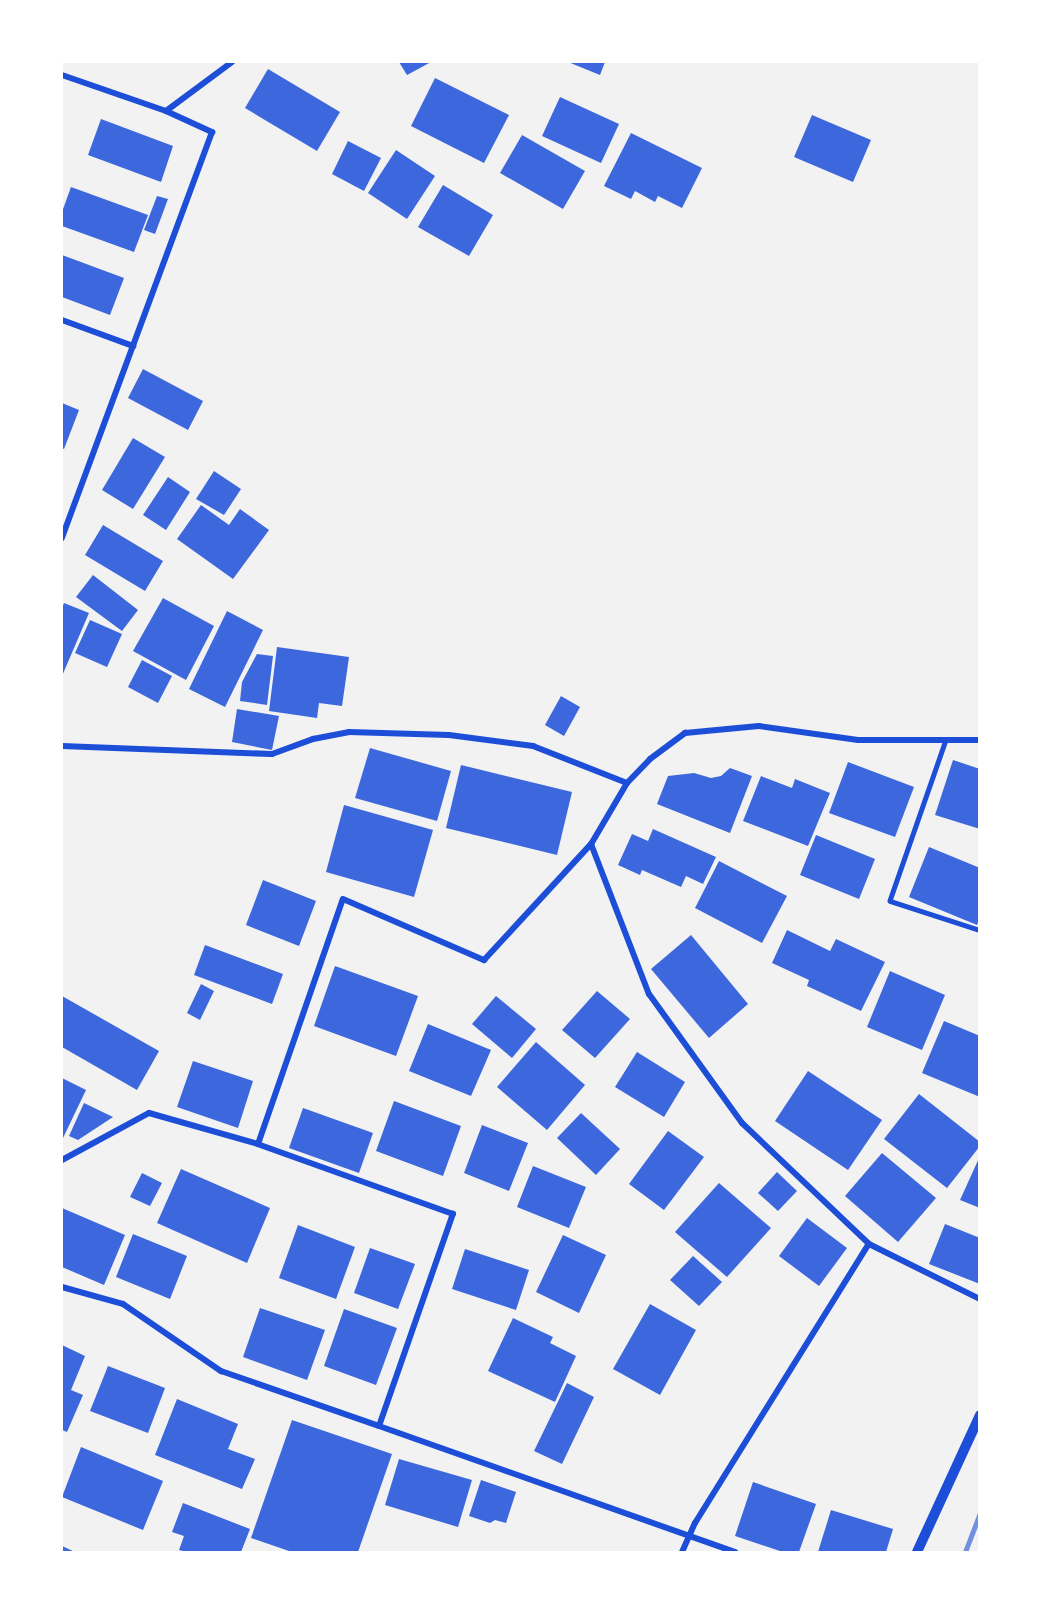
<!DOCTYPE html>
<html>
<head>
<meta charset="utf-8">
<style>
  body { margin:0 }
  #map { position:relative; width:1041px; height:1614px; overflow:hidden; background:#f2f2f2; font-family:Raleway,sans-serif }
  div>[style] { position:absolute }
  .building>* { inset:0; background:#3d67dc }
  .service>* { height:4.5px; margin:-2.25px; padding:0 2.25px; transform-origin:2.25px; border-radius:2.25px; background:#1d4ed8 }
  .minor>* { height:6px; margin:-3px; padding:0 3px; transform-origin:3px; border-radius:3px; background:#1d4ed8 }
  .tertiary>* { height:10px; margin:-5px; padding:0 5px; transform-origin:5px; border-radius:5px; background:#1d4ed8 }
  .rail>* { height:4.5px; margin:-2.25px; padding:0 2.25px; transform-origin:2.25px; border-radius:2.25px; background:#7290e2 }
  span { translate:-50% -50%; white-space:nowrap; text-align:center; line-height:1.15; -webkit-text-stroke:5px #fff; paint-order:stroke }
  .frame { position:absolute; inset:0; border:63px solid #fff; pointer-events:none }
</style>
</head>
<body>
<div id="map">
  <div class="building">
    <i style="clip-path:polygon(399px 62px,431px 62px,407px 75px)"></i>
    <i style="clip-path:polygon(568px 62px,605px 62px,600px 75px)"></i>
    <i style="clip-path:polygon(268px 69px,340px 112px,317px 151px,245px 108px)"></i>
    <i style="clip-path:polygon(435px 78px,509px 115px,484px 163px,411px 126px)"></i>
    <i style="clip-path:polygon(560px 97px,619px 124px,601px 163px,542px 136px)"></i>
    <i style="clip-path:polygon(812px 115px,871px 140px,853px 182px,794px 157px)"></i>
    <i style="clip-path:polygon(101px 119px,173px 146px,161px 182px,88px 155px)"></i>
    <i style="clip-path:polygon(631px 133px,702px 168px,682px 208px,658px 196px,655px 202px,635px 191px,631px 199px,604px 186px)"></i>
    <i style="clip-path:polygon(522px 135px,585px 171px,563px 209px,500px 173px)"></i>
    <i style="clip-path:polygon(348px 141px,381px 158px,364px 191px,332px 174px)"></i>
    <i style="clip-path:polygon(396px 150px,435px 176px,407px 219px,368px 193px)"></i>
    <i style="clip-path:polygon(443px 185px,493px 215px,469px 256px,418px 227px)"></i>
    <i style="clip-path:polygon(71px 187px,148px 215px,134px 252px,62px 226px,62px 212px)"></i>
    <i style="clip-path:polygon(157px 196px,168px 199px,155px 234px,144px 230px)"></i>
    <i style="clip-path:polygon(62px 255px,124px 278px,110px 315px,62px 297px)"></i>
    <i style="clip-path:polygon(143px 369px,203px 401px,188px 430px,128px 398px)"></i>
    <i style="clip-path:polygon(62px 403px,79px 410px,64px 449px,62px 448px)"></i>
    <i style="clip-path:polygon(133px 438px,165px 457px,133px 509px,102px 490px)"></i>
    <i style="clip-path:polygon(214px 471px,241px 489px,224px 515px,196px 499px)"></i>
    <i style="clip-path:polygon(168px 477px,190px 492px,166px 530px,143px 515px)"></i>
    <i style="clip-path:polygon(201px 505px,229px 525px,240px 509px,269px 530px,233px 579px,177px 539px)"></i>
    <i style="clip-path:polygon(103px 525px,163px 561px,145px 591px,85px 555px)"></i>
    <i style="clip-path:polygon(93px 575px,138px 610px,122px 631px,76px 597px)"></i>
    <i style="clip-path:polygon(163px 598px,214px 626px,186px 680px,133px 651px)"></i>
    <i style="clip-path:polygon(64px 603px,89px 613px,62px 676px,62px 608px)"></i>
    <i style="clip-path:polygon(227px 611px,263px 630px,225px 707px,189px 689px)"></i>
    <i style="clip-path:polygon(90px 620px,122px 634px,107px 667px,75px 653px)"></i>
    <i style="clip-path:polygon(277px 647px,349px 657px,342px 706px,319px 703px,317px 718px,269px 711px)"></i>
    <i style="clip-path:polygon(257px 654px,273px 656px,267px 705px,240px 701px,242px 682px)"></i>
    <i style="clip-path:polygon(142px 660px,172px 676px,158px 703px,128px 687px)"></i>
    <i style="clip-path:polygon(561px 696px,580px 707px,564px 736px,545px 725px)"></i>
    <i style="clip-path:polygon(237px 709px,279px 716px,272px 750px,232px 742px)"></i>
    <i style="clip-path:polygon(370px 748px,451px 771px,437px 821px,355px 798px)"></i>
    <i style="clip-path:polygon(953px 760px,980px 769px,980px 829px,935px 815px)"></i>
    <i style="clip-path:polygon(848px 762px,914px 787px,895px 837px,829px 813px)"></i>
    <i style="clip-path:polygon(461px 765px,572px 792px,557px 855px,446px 828px)"></i>
    <i style="clip-path:polygon(730px 768px,752px 776px,730px 833px,657px 804px,668px 776px,694px 773px,711px 778px,721px 776px)"></i>
    <i style="clip-path:polygon(761px 776px,792px 788px,795px 779px,830px 793px,808px 846px,743px 821px)"></i>
    <i style="clip-path:polygon(344px 805px,433px 830px,414px 897px,326px 872px)"></i>
    <i style="clip-path:polygon(653px 829px,716px 857px,703px 884px,686px 876px,681px 887px,642px 870px,640px 875px,618px 865px,632px 834px,648px 841px)"></i>
    <i style="clip-path:polygon(816px 835px,875px 859px,859px 899px,800px 875px)"></i>
    <i style="clip-path:polygon(929px 847px,980px 868px,980px 918px,977px 925px,909px 897px)"></i>
    <i style="clip-path:polygon(719px 861px,787px 896px,762px 943px,695px 908px)"></i>
    <i style="clip-path:polygon(263px 880px,316px 901px,299px 946px,246px 925px)"></i>
    <i style="clip-path:polygon(787px 930px,830px 951px,836px 939px,885px 962px,861px 1011px,807px 986px,809px 980px,772px 963px)"></i>
    <i style="clip-path:polygon(691px 935px,748px 1004px,709px 1038px,651px 969px)"></i>
    <i style="clip-path:polygon(205px 945px,283px 974px,272px 1004px,194px 975px)"></i>
    <i style="clip-path:polygon(335px 966px,418px 996px,396px 1056px,314px 1026px)"></i>
    <i style="clip-path:polygon(890px 971px,945px 995px,922px 1050px,867px 1027px)"></i>
    <i style="clip-path:polygon(201px 984px,214px 991px,200px 1020px,187px 1013px)"></i>
    <i style="clip-path:polygon(597px 991px,630px 1019px,595px 1058px,562px 1030px)"></i>
    <i style="clip-path:polygon(62px 996px,159px 1051px,137px 1090px,62px 1047px)"></i>
    <i style="clip-path:polygon(496px 996px,536px 1029px,512px 1058px,472px 1024px)"></i>
    <i style="clip-path:polygon(944px 1021px,980px 1036px,980px 1097px,922px 1073px)"></i>
    <i style="clip-path:polygon(428px 1024px,491px 1050px,471px 1096px,409px 1071px)"></i>
    <i style="clip-path:polygon(536px 1042px,585px 1085px,547px 1130px,497px 1087px)"></i>
    <i style="clip-path:polygon(637px 1052px,685px 1082px,664px 1117px,615px 1087px)"></i>
    <i style="clip-path:polygon(193px 1061px,253px 1081px,238px 1128px,177px 1107px)"></i>
    <i style="clip-path:polygon(808px 1071px,882px 1120px,848px 1170px,775px 1121px)"></i>
    <i style="clip-path:polygon(62px 1078px,86px 1090px,63px 1138px,62px 1137px)"></i>
    <i style="clip-path:polygon(919px 1094px,980px 1142px,980px 1146px,947px 1188px,884px 1139px)"></i>
    <i style="clip-path:polygon(394px 1101px,461px 1126px,443px 1176px,376px 1151px)"></i>
    <i style="clip-path:polygon(84px 1103px,113px 1117px,78px 1140px,69px 1136px)"></i>
    <i style="clip-path:polygon(303px 1108px,373px 1133px,359px 1173px,289px 1148px)"></i>
    <i style="clip-path:polygon(581px 1113px,620px 1149px,596px 1175px,557px 1138px)"></i>
    <i style="clip-path:polygon(482px 1125px,528px 1143px,509px 1191px,464px 1173px)"></i>
    <i style="clip-path:polygon(668px 1131px,704px 1157px,664px 1210px,629px 1184px)"></i>
    <i style="clip-path:polygon(882px 1153px,936px 1198px,898px 1242px,845px 1196px)"></i>
    <i style="clip-path:polygon(980px 1156px,980px 1208px,960px 1200px)"></i>
    <i style="clip-path:polygon(533px 1166px,586px 1187px,569px 1228px,517px 1207px)"></i>
    <i style="clip-path:polygon(181px 1169px,270px 1208px,247px 1263px,157px 1223px)"></i>
    <i style="clip-path:polygon(777px 1172px,797px 1191px,778px 1211px,758px 1193px)"></i>
    <i style="clip-path:polygon(142px 1173px,162px 1183px,150px 1206px,130px 1197px)"></i>
    <i style="clip-path:polygon(719px 1183px,771px 1228px,727px 1277px,675px 1232px)"></i>
    <i style="clip-path:polygon(62px 1208px,125px 1235px,104px 1285px,62px 1267px)"></i>
    <i style="clip-path:polygon(807px 1218px,847px 1248px,819px 1286px,779px 1256px)"></i>
    <i style="clip-path:polygon(945px 1224px,980px 1238px,980px 1284px,929px 1264px)"></i>
    <i style="clip-path:polygon(298px 1225px,355px 1247px,336px 1299px,279px 1278px)"></i>
    <i style="clip-path:polygon(133px 1234px,187px 1256px,170px 1299px,116px 1277px)"></i>
    <i style="clip-path:polygon(563px 1235px,606px 1255px,579px 1313px,536px 1292px)"></i>
    <i style="clip-path:polygon(370px 1248px,415px 1264px,398px 1309px,354px 1293px)"></i>
    <i style="clip-path:polygon(465px 1249px,529px 1270px,516px 1310px,452px 1289px)"></i>
    <i style="clip-path:polygon(693px 1256px,722px 1282px,699px 1306px,670px 1280px)"></i>
    <i style="clip-path:polygon(650px 1304px,696px 1330px,660px 1395px,613px 1369px)"></i>
    <i style="clip-path:polygon(260px 1308px,325px 1330px,307px 1380px,243px 1357px)"></i>
    <i style="clip-path:polygon(344px 1309px,397px 1328px,376px 1385px,324px 1366px)"></i>
    <i style="clip-path:polygon(513px 1318px,553px 1337px,550px 1343px,576px 1356px,555px 1402px,488px 1371px)"></i>
    <i style="clip-path:polygon(62px 1345px,85px 1356px,71px 1390px,83px 1395px,67px 1432px,62px 1430px)"></i>
    <i style="clip-path:polygon(108px 1366px,165px 1388px,148px 1433px,90px 1411px)"></i>
    <i style="clip-path:polygon(567px 1383px,594px 1397px,562px 1464px,534px 1451px)"></i>
    <i style="clip-path:polygon(177px 1399px,238px 1424px,228px 1449px,255px 1459px,242px 1489px,155px 1455px)"></i>
    <i style="clip-path:polygon(292px 1420px,392px 1454px,358px 1552px,292px 1552px,251px 1538px)"></i>
    <i style="clip-path:polygon(81px 1447px,163px 1481px,143px 1530px,62px 1497px)"></i>
    <i style="clip-path:polygon(399px 1459px,472px 1480px,458px 1527px,385px 1505px)"></i>
    <i style="clip-path:polygon(481px 1480px,516px 1492px,506px 1523px,495px 1520px,490px 1523px,469px 1516px)"></i>
    <i style="clip-path:polygon(753px 1482px,816px 1504px,799px 1552px,783px 1552px,735px 1536px)"></i>
    <i style="clip-path:polygon(183px 1503px,250px 1529px,241px 1552px,187px 1552px,179px 1550px,184px 1536px,172px 1532px)"></i>
    <i style="clip-path:polygon(831px 1510px,893px 1529px,886px 1552px,818px 1552px)"></i>
    <i style="clip-path:polygon(62px 1546px,75px 1552px,62px 1552px)"></i>
  </div>
  <div class="service">
    <i style="left:946px;top:740px;width:170px;rotate:109.2deg"></i>
    <i style="left:890px;top:901px;width:95px;rotate:17.9deg"></i>
  </div>
  <div class="minor">
    <i style="left:62px;top:75px;width:110px;rotate:19.1deg"></i>
    <i style="left:166px;top:111px;width:51px;rotate:24.5deg"></i>
    <i style="left:212px;top:132px;width:433px;rotate:110.3deg"></i>
    <i style="left:166px;top:111px;width:82px;rotate:-36.6deg"></i>
    <i style="left:62px;top:320px;width:76px;rotate:20.1deg"></i>
    <i style="left:62px;top:746px;width:210px;rotate:2.2deg"></i>
    <i style="left:272px;top:754px;width:44px;rotate:-20.1deg"></i>
    <i style="left:313px;top:739px;width:37px;rotate:-11deg"></i>
    <i style="left:349px;top:732px;width:100px;rotate:1.7deg"></i>
    <i style="left:449px;top:735px;width:85px;rotate:7.5deg"></i>
    <i style="left:533px;top:746px;width:101px;rotate:21.5deg"></i>
    <i style="left:627px;top:783px;width:33px;rotate:-46deg"></i>
    <i style="left:650px;top:759px;width:44px;rotate:-36.6deg"></i>
    <i style="left:685px;top:733px;width:74px;rotate:-5.4deg"></i>
    <i style="left:759px;top:726px;width:100px;rotate:8deg"></i>
    <i style="left:858px;top:740px;width:122px"></i>
    <i style="left:627px;top:783px;width:71px;rotate:120.5deg"></i>
    <i style="left:591px;top:844px;width:161px;rotate:68.9deg"></i>
    <i style="left:649px;top:994px;width:159px;rotate:54.2deg"></i>
    <i style="left:742px;top:1123px;width:175px;rotate:43.6deg"></i>
    <i style="left:62px;top:1160px;width:99px;rotate:-28.4deg"></i>
    <i style="left:149px;top:1113px;width:113px;rotate:15.9deg"></i>
    <i style="left:258px;top:1144px;width:259px;rotate:-70.9deg"></i>
    <i style="left:343px;top:899px;width:154px;rotate:23.4deg"></i>
    <i style="left:484px;top:960px;width:158px;rotate:-47.3deg"></i>
    <i style="left:62px;top:1287px;width:63px;rotate:15.6deg"></i>
    <i style="left:123px;top:1304px;width:119px;rotate:34.4deg"></i>
    <i style="left:221px;top:1371px;width:167px;rotate:19.2deg"></i>
    <i style="left:379px;top:1426px;width:225px;rotate:-70.8deg"></i>
    <i style="left:453px;top:1214px;width:207px;rotate:-160.3deg"></i>
    <i style="left:379px;top:1426px;width:378px;rotate:19.5deg"></i>
    <i style="left:682px;top:1552px;width:32px;rotate:-66deg"></i>
    <i style="left:695px;top:1523px;width:329px;rotate:-58.1deg"></i>
    <i style="left:869px;top:1244px;width:124px;rotate:26.4deg"></i>
  </div>
  <div class="tertiary">
    <i style="left:917px;top:1552px;width:151px;rotate:-65.3deg"></i>
  </div>
  <div class="rail">
    <i style="left:965px;top:1552px;width:42px;rotate:-69deg"></i>
  </div>
  <div class="frame"></div>
</div>
</body>
</html>
